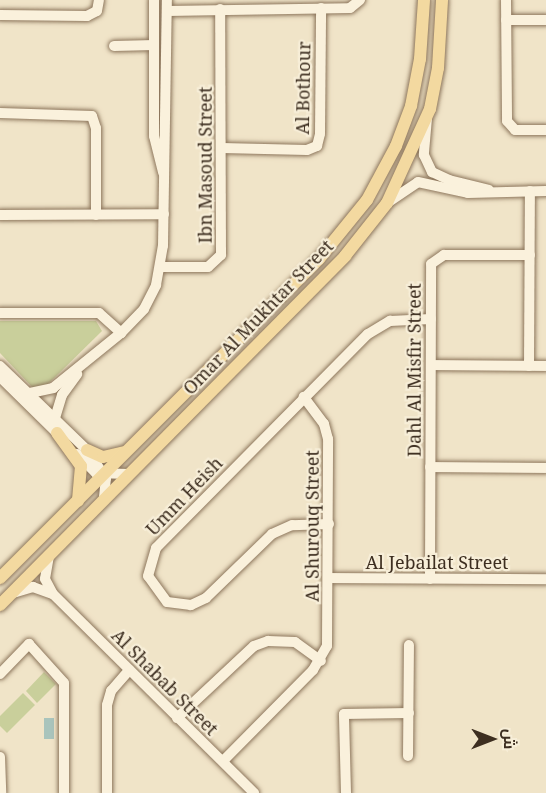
<!DOCTYPE html>
<html>
<head>
<meta charset="utf-8">
<style>
  body { margin:0 }
  #map { position:relative; width:546px; height:793px; overflow:hidden; background:#f0e4c8; font-family:"Noto Serif",Cairo,serif }
  div>[style] { position:absolute }
  .green>* { inset:0; background:#c9cf9b }
  .water>* { inset:0; background:#a9c4bc }
  .roads { filter:drop-shadow(0 0 2px #8d765c) drop-shadow(0 0 2px #8d765c) }
  .minor>* { height:10px; margin:-5px; padding:0 5px; transform-origin:5px; border-radius:5px; background:#faf1dc }
  .major>* { height:12px; margin:-6px; padding:0 6px; transform-origin:6px; border-radius:6px; background:#f3d9a0 }
  span { translate:-50% -50%; white-space:nowrap; text-align:center; line-height:1.15; -webkit-text-stroke:4.5px #f7eed8; paint-order:stroke }
  .street-label { font-size:18px; color:#3d2e20 }
  .north { position:absolute; left:462px; top:709px; width:60px; height:60px; -webkit-text-stroke:4px #f7eed8; paint-order:stroke; rotate:90deg; font-size:16px; font-weight:700; line-height:24px; text-align:center; color:#3d2e20 }
  .north::after { content:''; display:block; margin:auto; width:21px; height:27px; background:#3d2e20; clip-path:polygon(50% 0,100% 100%,50% 72%,0 100%) }
</style>
</head>
<body>
<div id="map">
  <div class="green">
    <i style="clip-path:polygon(0 321px,96px 321px,102px 331px,45px 387px,33px 388px,0 353px)"></i>
    <i style="clip-path:polygon(44px 672px,56px 684px,37px 703px,26px 691px)"></i>
    <i style="clip-path:polygon(23px 693px,35px 705px,7px 733px,0 726px,0 716px)"></i>
  </div>
  <div class="water">
    <i style="clip-path:polygon(44px 718px,54px 718px,54px 739px,44px 739px)"></i>
  </div>
  <div class="roads">
    <div class="minor">
      <i style="left:154px;top:0;width:136px;rotate:90deg"></i>
      <i style="left:154px;top:136px;width:38px;rotate:76deg"></i>
      <i style="left:506px;top:0;width:121px;rotate:89.5deg"></i>
      <i style="left:507px;top:121px;width:12px;rotate:48deg"></i>
      <i style="left:515px;top:130px;width:31px"></i>
      <i style="left:167px;top:11px;width:183px;rotate:-0.9deg"></i>
      <i style="left:350px;top:8px;width:13px;rotate:-39deg"></i>
      <i style="left:0;top:15px;width:87px;rotate:0.7deg"></i>
      <i style="left:87px;top:16px;width:11px;rotate:-27deg"></i>
      <i style="left:97px;top:11px;width:11px;rotate:-80deg"></i>
      <i style="left:506px;top:20px;width:40px"></i>
      <i style="left:114px;top:46px;width:40px;rotate:-1.4deg"></i>
      <i style="left:0;top:113px;width:92px;rotate:1.9deg"></i>
      <i style="left:92px;top:116px;width:13px;rotate:72deg"></i>
      <i style="left:96px;top:128px;width:87px;rotate:90deg"></i>
      <i style="left:427px;top:118px;width:37px;rotate:95deg"></i>
      <i style="left:424px;top:155px;width:19px;rotate:65deg"></i>
      <i style="left:432px;top:172px;width:19px;rotate:25deg"></i>
      <i style="left:449px;top:180px;width:41px;rotate:14deg"></i>
      <i style="left:222px;top:148px;width:85px;rotate:1.3deg"></i>
      <i style="left:307px;top:150px;width:11px;rotate:-22deg"></i>
      <i style="left:317px;top:146px;width:12px;rotate:-76deg"></i>
      <i style="left:320px;top:134px;width:126px;rotate:-89.5deg"></i>
      <i style="left:387px;top:203px;width:37px;rotate:-34deg"></i>
      <i style="left:418px;top:182px;width:51px;rotate:12.4deg"></i>
      <i style="left:468px;top:193px;width:78px;rotate:-1.5deg"></i>
      <i style="left:0;top:215px;width:164px;rotate:-0.3deg"></i>
      <i style="left:161px;top:267px;width:47px"></i>
      <i style="left:208px;top:267px;width:18px;rotate:-43deg"></i>
      <i style="left:221px;top:255px;width:246px;rotate:-90.2deg"></i>
      <i style="left:0;top:313px;width:99px"></i>
      <i style="left:99px;top:313px;width:30px;rotate:42deg"></i>
      <i style="left:431px;top:365px;width:115px;rotate:0.5deg"></i>
      <i style="left:0;top:366px;width:121px;rotate:44deg"></i>
      <i style="left:87px;top:450px;width:34px;rotate:56deg"></i>
      <i style="left:106px;top:478px;width:20px;rotate:96deg"></i>
      <i style="left:529px;top:366px;width:175px;rotate:-89.7deg"></i>
      <i style="left:0;top:377px;width:87px;rotate:44.5deg"></i>
      <i style="left:30px;top:393px;width:24px;rotate:-12deg"></i>
      <i style="left:53px;top:388px;width:87px;rotate:-39deg"></i>
      <i style="left:121px;top:333px;width:33px;rotate:-46deg"></i>
      <i style="left:144px;top:309px;width:27px;rotate:-63deg"></i>
      <i style="left:156px;top:285px;width:40px;rotate:-80deg"></i>
      <i style="left:163px;top:246px;width:246px;rotate:-89.1deg"></i>
      <i style="left:55px;top:418px;width:24px;rotate:-73deg"></i>
      <i style="left:62px;top:395px;width:26px;rotate:-54deg"></i>
      <i style="left:77px;top:454px;width:27px;rotate:45deg"></i>
      <i style="left:96px;top:473px;width:32px;rotate:2deg"></i>
      <i style="left:430px;top:467px;width:116px;rotate:0.5deg"></i>
      <i style="left:329px;top:524px;width:37px;rotate:178deg"></i>
      <i style="left:292px;top:525px;width:22px;rotate:156deg"></i>
      <i style="left:272px;top:534px;width:92px;rotate:135.9deg"></i>
      <i style="left:206px;top:598px;width:17px;rotate:155deg"></i>
      <i style="left:191px;top:605px;width:24px;rotate:-173deg"></i>
      <i style="left:167px;top:602px;width:32px;rotate:-126deg"></i>
      <i style="left:148px;top:576px;width:29px;rotate:-74deg"></i>
      <i style="left:156px;top:548px;width:301px;rotate:-45.3deg"></i>
      <i style="left:368px;top:334px;width:26px;rotate:-31deg"></i>
      <i style="left:390px;top:321px;width:41px;rotate:-2.8deg"></i>
      <i style="left:49px;top:556px;width:23px;rotate:100deg"></i>
      <i style="left:45px;top:579px;width:17px;rotate:62deg"></i>
      <i style="left:53px;top:594px;width:283px;rotate:44.7deg"></i>
      <i style="left:328px;top:578px;width:218px;rotate:0.3deg"></i>
      <i style="left:430px;top:579px;width:315px;rotate:-89.8deg"></i>
      <i style="left:431px;top:264px;width:16px;rotate:-35deg"></i>
      <i style="left:444px;top:255px;width:86px"></i>
      <i style="left:13px;top:593px;width:21px;rotate:-17deg"></i>
      <i style="left:33px;top:587px;width:20px;rotate:20deg"></i>
      <i style="left:0;top:674px;width:42px;rotate:-46deg"></i>
      <i style="left:29px;top:644px;width:52px;rotate:48.1deg"></i>
      <i style="left:64px;top:683px;width:110px;rotate:90deg"></i>
      <i style="left:177px;top:718px;width:105px;rotate:-43.1deg"></i>
      <i style="left:254px;top:646px;width:15px;rotate:-20deg"></i>
      <i style="left:268px;top:641px;width:27px;rotate:2deg"></i>
      <i style="left:295px;top:642px;width:32px;rotate:36deg"></i>
      <i style="left:408px;top:756px;width:111px;rotate:-89.5deg"></i>
      <i style="left:0;top:757px;width:36px;rotate:88deg"></i>
      <i style="left:223px;top:761px;width:128px;rotate:-45.3deg"></i>
      <i style="left:313px;top:670px;width:28px;rotate:-60deg"></i>
      <i style="left:327px;top:646px;width:207px;rotate:-89.7deg"></i>
      <i style="left:328px;top:439px;width:16px;rotate:-105deg"></i>
      <i style="left:324px;top:424px;width:34px;rotate:-127deg"></i>
      <i style="left:107px;top:793px;width:88px;rotate:-90deg"></i>
      <i style="left:107px;top:705px;width:15px;rotate:-74deg"></i>
      <i style="left:111px;top:691px;width:28px;rotate:-49deg"></i>
      <i style="left:346px;top:793px;width:79px;rotate:-91.5deg"></i>
      <i style="left:344px;top:714px;width:65px;rotate:-0.9deg"></i>
    </div>
    <div class="major">
      <i style="left:57px;top:433px;width:41px;rotate:54deg"></i>
      <i style="left:81px;top:466px;width:35px;rotate:95deg"></i>
      <i style="left:87px;top:450px;width:17px;rotate:24deg"></i>
      <i style="left:103px;top:457px;width:22px;rotate:-13deg"></i>
      <i style="left:0;top:578px;width:451px;rotate:-45deg"></i>
      <i style="left:319px;top:259px;width:76px;rotate:-50.9deg"></i>
      <i style="left:367px;top:200px;width:61px;rotate:-61.8deg"></i>
      <i style="left:396px;top:146px;width:43px;rotate:-69.4deg"></i>
      <i style="left:411px;top:106px;width:48px;rotate:-79.2deg"></i>
      <i style="left:420px;top:59px;width:59px;rotate:-86.1deg"></i>
      <i style="left:0;top:605px;width:491px;rotate:-45.3deg"></i>
      <i style="left:345px;top:256px;width:68px;rotate:-51.6deg"></i>
      <i style="left:387px;top:203px;width:103px;rotate:-65.4deg"></i>
      <i style="left:430px;top:109px;width:42px;rotate:-79deg"></i>
      <i style="left:438px;top:68px;width:68px;rotate:-86.6deg"></i>
    </div>
  </div>
  <div class="street-label">
    <span style="left:303px;top:88px;rotate:-89deg">Al Bothour</span>
    <span style="left:205px;top:165px;rotate:-90deg">Ibn Masoud Street</span>
    <span style="left:258px;top:317px;rotate:-46deg">Omar Al Mukhtar Street</span>
    <span style="left:414px;top:370px;rotate:-90deg">Dahl Al Misfir Street</span>
    <span style="left:184px;top:496px;rotate:-46deg">Umm Heish</span>
    <span style="left:312px;top:526px;rotate:-90deg">Al Shurouq Street</span>
    <span style="left:437px;top:562px">Al Jebailat Street</span>
    <span style="left:165px;top:682px;rotate:45deg">Al Shabab Street</span>
  </div>
  <div class="north">ش</div>
</div>
</body>
</html>
